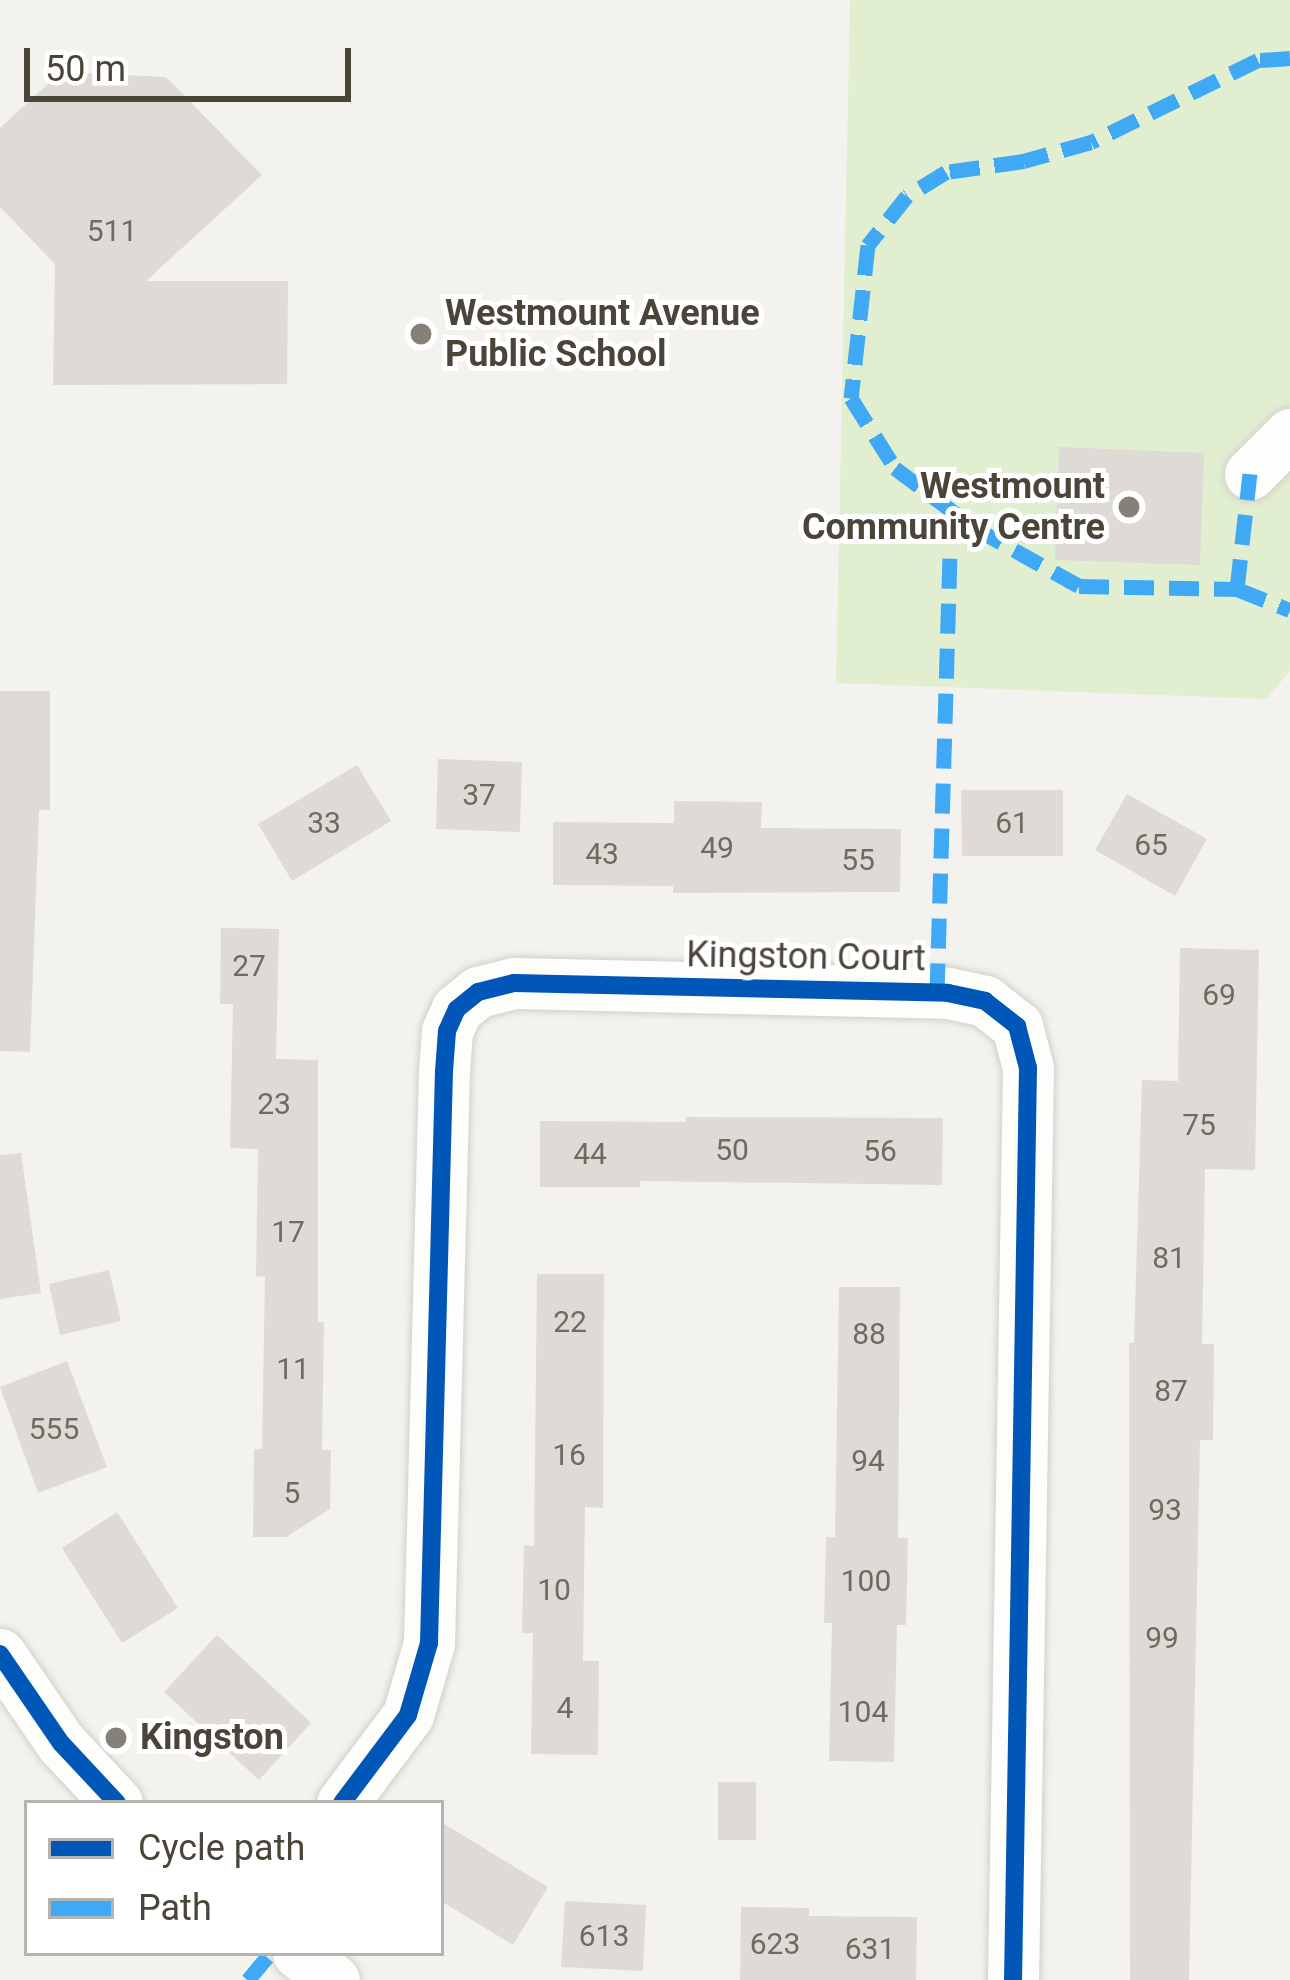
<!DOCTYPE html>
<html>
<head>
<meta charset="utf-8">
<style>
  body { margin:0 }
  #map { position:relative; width:1290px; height:1980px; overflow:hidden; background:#f4f2ee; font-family:Roboto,sans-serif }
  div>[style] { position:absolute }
  .green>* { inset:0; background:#e1eecf }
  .building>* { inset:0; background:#dedbd6 }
  .roads { filter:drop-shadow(0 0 3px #d2d0cb) drop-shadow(0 0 3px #d2d0cb) }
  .minor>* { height:51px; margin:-25.5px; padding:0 25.5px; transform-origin:25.5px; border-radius:25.5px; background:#fdfdfc }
  .quiet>* { height:15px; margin-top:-7.5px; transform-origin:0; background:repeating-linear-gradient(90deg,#3fa9f5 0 30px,transparent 0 45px) }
  .cycleway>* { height:18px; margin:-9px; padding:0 9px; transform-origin:9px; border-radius:9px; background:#0057b8 }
  .dots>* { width:33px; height:33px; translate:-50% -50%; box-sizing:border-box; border:6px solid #fff; border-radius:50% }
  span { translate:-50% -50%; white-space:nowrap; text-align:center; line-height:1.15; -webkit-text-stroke:10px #fff; paint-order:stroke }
  .number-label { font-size:30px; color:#706a61 }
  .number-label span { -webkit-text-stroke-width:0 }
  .poi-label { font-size:36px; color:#4b4439; font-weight:700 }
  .left { translate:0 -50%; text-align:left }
  .right { translate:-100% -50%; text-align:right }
  .street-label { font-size:36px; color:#4b4439 }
  .legend { position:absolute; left:24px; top:1800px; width:420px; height:156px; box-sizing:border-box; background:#fff; border:3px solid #b7b4b0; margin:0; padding:15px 21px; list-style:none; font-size:36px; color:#4b4439 }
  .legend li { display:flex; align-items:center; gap:24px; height:60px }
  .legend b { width:60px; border:3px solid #b7b4b0 }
  .scale { position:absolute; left:24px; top:48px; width:327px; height:54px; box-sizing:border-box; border:6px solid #4b4439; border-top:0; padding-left:15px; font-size:36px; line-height:42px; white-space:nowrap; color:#4b4439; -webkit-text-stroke:9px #fff; paint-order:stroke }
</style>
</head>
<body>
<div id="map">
  <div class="green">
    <i style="clip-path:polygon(850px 0,1290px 0,1290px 671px,1266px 699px,836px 683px)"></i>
  </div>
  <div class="building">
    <i style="clip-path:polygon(61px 72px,166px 77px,262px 175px,146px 281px,288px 281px,287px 384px,53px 385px,55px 264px,0 207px,0 128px)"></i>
    <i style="clip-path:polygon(1059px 447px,1204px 453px,1200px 565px,1055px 560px)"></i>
    <i style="clip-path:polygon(0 691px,50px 691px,50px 810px,39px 810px,30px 1052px,0 1051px)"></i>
    <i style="clip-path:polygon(438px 759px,522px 762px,520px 832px,436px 829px)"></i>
    <i style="clip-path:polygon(357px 765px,391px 821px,292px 881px,258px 824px)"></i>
    <i style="clip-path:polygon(961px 790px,1063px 790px,1063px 856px,962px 856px)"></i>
    <i style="clip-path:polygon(1127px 794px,1207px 839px,1175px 896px,1095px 850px)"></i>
    <i style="clip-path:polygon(674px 801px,762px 802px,761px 828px,901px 829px,900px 892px,673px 893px,673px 886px,553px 885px,553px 822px,674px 823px)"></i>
    <i style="clip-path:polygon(221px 928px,279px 929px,276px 1059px,318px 1060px,318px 1322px,324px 1322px,322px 1450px,331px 1450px,330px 1509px,286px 1537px,253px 1537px,254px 1449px,262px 1449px,265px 1277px,256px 1276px,258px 1149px,230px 1148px,233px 1004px,220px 1004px)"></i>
    <i style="clip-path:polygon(1180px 948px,1259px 950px,1255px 1170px,1205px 1169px,1202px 1344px,1214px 1344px,1213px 1440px,1200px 1440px,1189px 1980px,1130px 1980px,1129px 1343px,1134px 1343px,1142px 1080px,1178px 1081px)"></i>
    <i style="clip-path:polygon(686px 1117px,943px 1118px,942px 1185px,640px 1181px,640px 1187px,540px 1187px,540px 1121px,686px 1122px)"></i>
    <i style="clip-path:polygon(21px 1153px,41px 1293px,0 1299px,0 1155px)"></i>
    <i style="clip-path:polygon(109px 1270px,121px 1321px,60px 1335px,49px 1284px)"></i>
    <i style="clip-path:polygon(537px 1274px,604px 1274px,603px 1508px,585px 1507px,583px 1661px,599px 1661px,598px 1755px,531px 1754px,533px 1633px,522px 1633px,524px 1545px,534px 1546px)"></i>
    <i style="clip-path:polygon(839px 1287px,900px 1287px,898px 1538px,908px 1538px,906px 1625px,897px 1625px,894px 1762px,829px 1761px,832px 1623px,824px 1623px,826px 1537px,835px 1537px)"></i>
    <i style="clip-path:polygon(67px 1361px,107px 1467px,38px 1493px,0 1387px)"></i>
    <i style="clip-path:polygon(117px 1512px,178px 1608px,122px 1643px,62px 1548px)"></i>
    <i style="clip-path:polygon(217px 1635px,311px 1723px,259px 1780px,164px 1692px)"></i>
    <i style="clip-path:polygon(718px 1782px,756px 1782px,756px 1840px,718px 1840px)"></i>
    <i style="clip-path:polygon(441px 1822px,548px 1887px,513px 1945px,441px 1901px)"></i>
    <i style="clip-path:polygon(565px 1901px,646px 1905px,643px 1971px,561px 1967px)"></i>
    <i style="clip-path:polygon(741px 1907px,809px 1908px,809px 1916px,917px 1917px,916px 1980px,740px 1980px)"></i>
  </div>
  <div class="roads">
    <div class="minor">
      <i style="left:1250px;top:474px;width:57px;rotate:-45deg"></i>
      <i style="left:0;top:1654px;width:108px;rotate:55.6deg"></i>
      <i style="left:61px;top:1743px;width:82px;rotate:47deg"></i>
      <i style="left:342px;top:1803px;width:110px;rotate:-53.1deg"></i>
      <i style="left:408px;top:1715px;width:75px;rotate:-73.7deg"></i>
      <i style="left:429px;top:1643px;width:572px;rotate:-88.5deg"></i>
      <i style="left:444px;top:1071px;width:40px;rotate:-85.7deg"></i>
      <i style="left:447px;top:1031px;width:24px;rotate:-66deg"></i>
      <i style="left:457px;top:1009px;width:27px;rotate:-39deg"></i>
      <i style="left:478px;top:992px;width:37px;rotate:-14deg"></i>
      <i style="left:514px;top:983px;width:434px;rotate:1.3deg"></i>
      <i style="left:948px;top:993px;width:38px;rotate:12deg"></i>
      <i style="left:985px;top:1001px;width:41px;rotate:38deg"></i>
      <i style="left:1017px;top:1026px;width:43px;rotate:75.3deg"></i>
      <i style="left:1028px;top:1068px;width:912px;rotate:90.94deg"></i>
      <i style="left:298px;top:1953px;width:45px;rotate:36.9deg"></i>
    </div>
  </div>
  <div class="quiet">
    <i style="left:1290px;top:58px;width:32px;rotate:176deg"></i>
    <i style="left:1258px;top:60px;width:186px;rotate:153.8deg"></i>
    <i style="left:1091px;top:142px;width:70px;rotate:164.2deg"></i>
    <i style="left:1024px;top:161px;width:79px;rotate:172deg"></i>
    <i style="left:946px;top:172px;width:46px;rotate:148.4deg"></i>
    <i style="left:907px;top:196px;width:63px;rotate:128.5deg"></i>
    <i style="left:868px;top:245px;width:154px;rotate:96.3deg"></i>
    <i style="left:851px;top:398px;width:83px;rotate:57.8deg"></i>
    <i style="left:895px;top:468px;width:100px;rotate:36.9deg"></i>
    <i style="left:975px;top:528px;width:119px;rotate:29.1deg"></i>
    <i style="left:1079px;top:586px;width:158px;rotate:1.1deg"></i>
    <i style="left:1237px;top:589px;width:57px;rotate:21.6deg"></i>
    <i style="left:1237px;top:589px;width:116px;rotate:-83.6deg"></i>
    <i style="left:937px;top:993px;width:483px;rotate:-88.3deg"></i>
    <i style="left:248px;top:1980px;width:35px;rotate:-50deg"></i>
  </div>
  <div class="cycleway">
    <i style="left:0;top:1654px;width:108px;rotate:55.6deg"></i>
    <i style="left:61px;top:1743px;width:82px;rotate:47deg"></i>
    <i style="left:342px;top:1803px;width:110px;rotate:-53.1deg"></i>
    <i style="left:408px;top:1715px;width:75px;rotate:-73.7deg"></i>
    <i style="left:429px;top:1643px;width:572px;rotate:-88.5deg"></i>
    <i style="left:444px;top:1071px;width:40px;rotate:-85.7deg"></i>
    <i style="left:447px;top:1031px;width:24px;rotate:-66deg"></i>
    <i style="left:457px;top:1009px;width:27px;rotate:-39deg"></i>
    <i style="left:478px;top:992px;width:37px;rotate:-14deg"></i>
    <i style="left:514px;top:983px;width:434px;rotate:1.3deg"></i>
    <i style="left:948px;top:993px;width:38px;rotate:12deg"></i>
    <i style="left:985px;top:1001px;width:41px;rotate:38deg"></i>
    <i style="left:1017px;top:1026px;width:43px;rotate:75.3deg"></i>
    <i style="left:1028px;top:1068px;width:912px;rotate:90.94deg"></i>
  </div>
  <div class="dots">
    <i style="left:421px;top:334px;background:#868178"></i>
    <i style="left:1129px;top:507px;background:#868178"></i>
    <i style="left:116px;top:1738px;background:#868178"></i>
  </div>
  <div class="number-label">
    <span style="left:112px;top:231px">511</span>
    <span style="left:479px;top:795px">37</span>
    <span style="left:324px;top:823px">33</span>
    <span style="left:1012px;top:823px">61</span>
    <span style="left:1151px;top:845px">65</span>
    <span style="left:717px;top:848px">49</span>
    <span style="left:602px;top:854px">43</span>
    <span style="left:858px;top:860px">55</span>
    <span style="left:249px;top:966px">27</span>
    <span style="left:1219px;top:995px">69</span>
    <span style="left:274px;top:1104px">23</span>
    <span style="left:1199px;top:1125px">75</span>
    <span style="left:732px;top:1150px">50</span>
    <span style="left:880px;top:1151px">56</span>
    <span style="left:590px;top:1154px">44</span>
    <span style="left:288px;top:1232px">17</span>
    <span style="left:1169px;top:1258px">81</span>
    <span style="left:570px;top:1322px">22</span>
    <span style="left:869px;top:1334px">88</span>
    <span style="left:293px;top:1369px">11</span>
    <span style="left:1171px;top:1391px">87</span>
    <span style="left:54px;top:1429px">555</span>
    <span style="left:569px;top:1455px">16</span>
    <span style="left:868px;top:1461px">94</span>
    <span style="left:292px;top:1493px">5</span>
    <span style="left:1165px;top:1510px">93</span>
    <span style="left:866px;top:1581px">100</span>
    <span style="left:554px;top:1590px">10</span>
    <span style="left:1162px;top:1638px">99</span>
    <span style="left:565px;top:1708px">4</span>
    <span style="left:863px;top:1712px">104</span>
    <span style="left:604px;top:1936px">613</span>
    <span style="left:775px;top:1944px">623</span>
    <span style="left:870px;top:1949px">631</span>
  </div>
  <div class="poi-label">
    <span class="left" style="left:445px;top:334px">Westmount Avenue<br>Public School</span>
    <span class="right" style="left:1105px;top:507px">Westmount<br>Community Centre</span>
    <span class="left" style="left:140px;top:1738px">Kingston</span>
  </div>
  <div class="street-label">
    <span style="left:806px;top:957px;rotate:1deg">Kingston Court</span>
  </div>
  <ul class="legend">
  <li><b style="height:15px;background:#0057b8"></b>Cycle path</li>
  <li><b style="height:15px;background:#3fa9f5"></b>Path</li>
  </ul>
  <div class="scale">50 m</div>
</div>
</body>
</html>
